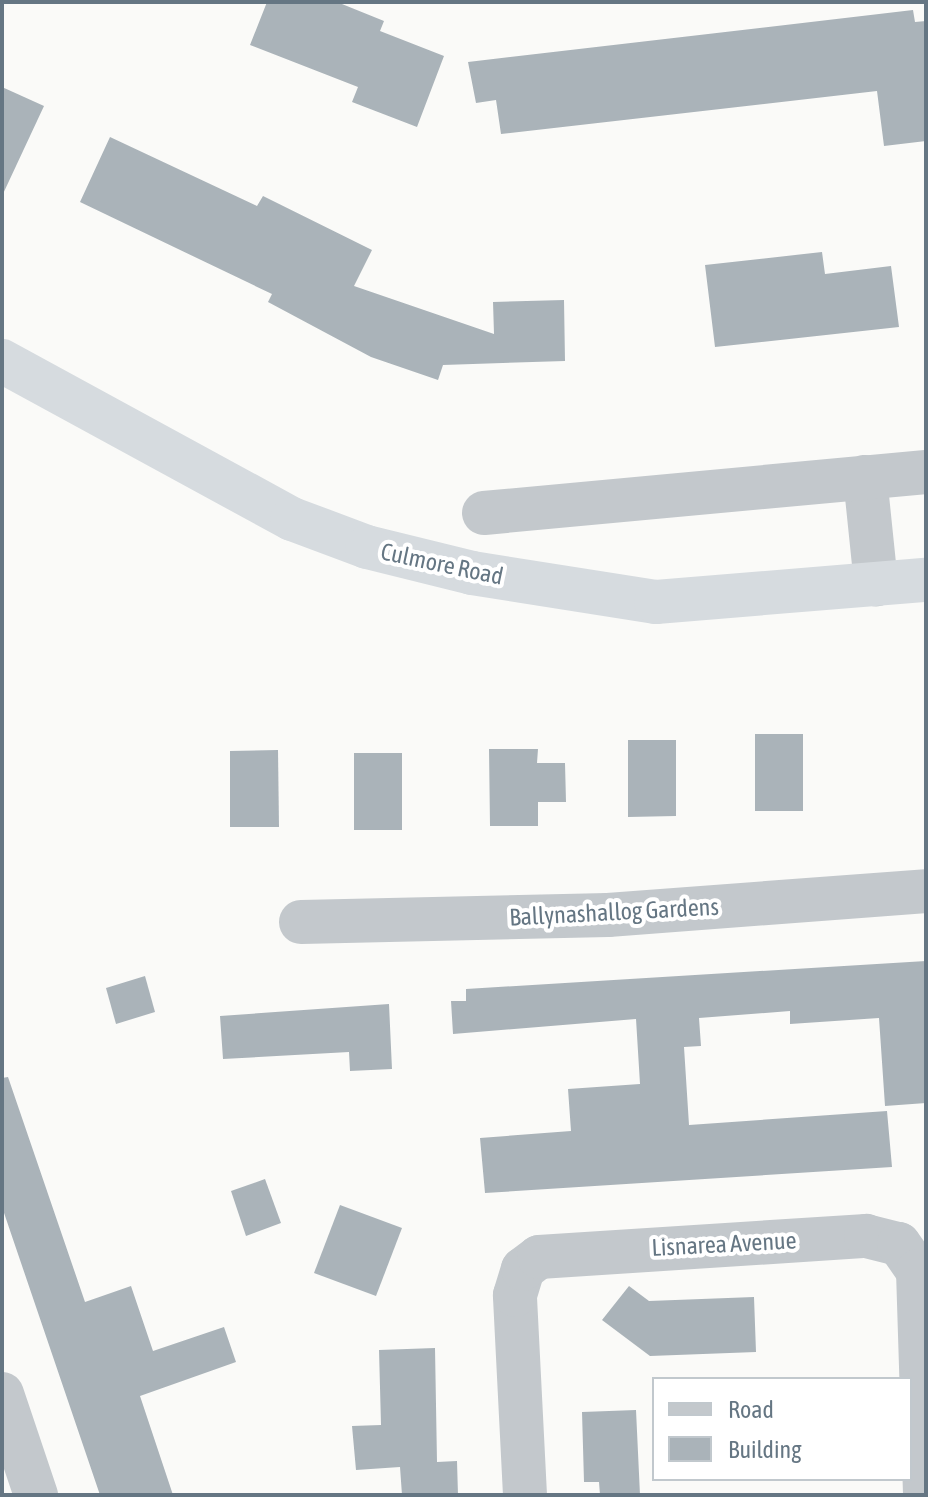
<!DOCTYPE html>
<html>
<head>
<meta charset="utf-8">
<style>
  body { margin:0 }
  #map { position:relative; width:928px; height:1497px; overflow:hidden; background:#fafaf8; font-family:"Asap Condensed",sans-serif }
  div>[style] { position:absolute }
  .building>* { inset:0; background:#aab3b9 }
  .minor>* { height:44px; margin:-22px; padding:0 22px; transform-origin:22px; border-radius:22px; background:#c3c8cc }
  .highway>* { height:44px; margin:-22px; padding:0 22px; transform-origin:22px; border-radius:22px; background:#d6dbdf }
  span { translate:-50% -50%; white-space:nowrap; text-align:center; line-height:1.15; -webkit-text-stroke:8px #fff; paint-order:stroke }
  .street-label { font-size:24px; color:#657683 }
  .frame { position:absolute; inset:0; border:4px solid #657683; pointer-events:none }
  .legend { position:absolute; left:652px; top:1377px; width:260px; height:104px; box-sizing:border-box; background:#fff; border:2px solid #c1c8cd; margin:0; padding:10px 14px; list-style:none; font-size:24px; color:#657683 }
  .legend li { display:flex; align-items:center; gap:16px; height:40px }
  .legend b { width:40px; border:2px solid #c1c8cd }
</style>
</head>
<body>
<div id="map">
  <div class="building">
    <i style="clip-path:polygon(267px 2px,337px 2px,384px 21px,380px 31px,444px 56px,417px 127px,352px 102px,358px 87px,250px 45px)"></i>
    <i style="clip-path:polygon(913px 10px,915px 22px,926px 21px,926px 141px,884px 146px,877px 91px,501px 134px,496px 100px,476px 103px,468px 62px)"></i>
    <i style="clip-path:polygon(2px 87px,44px 106px,2px 196px)"></i>
    <i style="clip-path:polygon(110px 137px,257px 206px,263px 196px,372px 250px,354px 286px,494px 334px,493px 302px,564px 300px,565px 361px,443px 365px,438px 380px,371px 357px,268px 302px,272px 294px,80px 202px)"></i>
    <i style="clip-path:polygon(822px 252px,825px 274px,891px 266px,899px 327px,715px 347px,705px 265px)"></i>
    <i style="clip-path:polygon(755px 734px,803px 734px,803px 811px,755px 811px)"></i>
    <i style="clip-path:polygon(628px 740px,676px 740px,676px 816px,628px 817px)"></i>
    <i style="clip-path:polygon(489px 749px,538px 749px,537px 763px,565px 763px,566px 802px,538px 802px,538px 826px,490px 826px)"></i>
    <i style="clip-path:polygon(278px 750px,279px 827px,230px 827px,230px 751px)"></i>
    <i style="clip-path:polygon(354px 753px,402px 753px,402px 830px,354px 830px)"></i>
    <i style="clip-path:polygon(926px 961px,926px 1103px,885px 1106px,879px 1018px,790px 1024px,790px 1011px,699px 1018px,701px 1046px,684px 1047px,689px 1125px,887px 1111px,892px 1167px,485px 1193px,480px 1138px,571px 1131px,568px 1089px,640px 1084px,636px 1019px,453px 1034px,451px 1001px,466px 1001px,466px 989px)"></i>
    <i style="clip-path:polygon(145px 976px,155px 1012px,116px 1024px,106px 988px)"></i>
    <i style="clip-path:polygon(389px 1004px,392px 1069px,350px 1071px,349px 1052px,223px 1059px,220px 1016px)"></i>
    <i style="clip-path:polygon(8px 1077px,85px 1302px,131px 1286px,153px 1351px,224px 1327px,236px 1362px,140px 1396px,173px 1495px,100px 1495px,2px 1207px,2px 1078px)"></i>
    <i style="clip-path:polygon(265px 1179px,281px 1223px,246px 1236px,231px 1191px)"></i>
    <i style="clip-path:polygon(340px 1205px,402px 1228px,376px 1296px,314px 1273px)"></i>
    <i style="clip-path:polygon(629px 1286px,649px 1301px,754px 1297px,756px 1352px,650px 1356px,602px 1320px)"></i>
    <i style="clip-path:polygon(435px 1348px,437px 1462px,457px 1461px,458px 1495px,402px 1495px,400px 1467px,356px 1470px,352px 1426px,381px 1425px,379px 1350px)"></i>
    <i style="clip-path:polygon(636px 1410px,640px 1495px,600px 1495px,599px 1482px,584px 1482px,582px 1412px)"></i>
  </div>
  <div class="minor">
    <i style="left:865px;top:477px;width:108px;rotate:84.1deg"></i>
    <i style="left:484px;top:513px;width:444px;rotate:-5.3deg"></i>
    <i style="left:301px;top:922px;width:307px;rotate:-1.3deg"></i>
    <i style="left:608px;top:915px;width:319px;rotate:-4.3deg"></i>
    <i style="left:2px;top:1394px;width:107px;rotate:71.4deg"></i>
    <i style="left:525px;top:1495px;width:200px;rotate:-92.9deg"></i>
    <i style="left:515px;top:1295px;width:27px;rotate:-73deg"></i>
    <i style="left:523px;top:1269px;width:20px;rotate:-37deg"></i>
    <i style="left:539px;top:1257px;width:328px;rotate:-3.7deg"></i>
    <i style="left:866px;top:1236px;width:34px;rotate:14deg"></i>
    <i style="left:899px;top:1244px;width:33px;rotate:55deg"></i>
    <i style="left:918px;top:1271px;width:224px;rotate:88.2deg"></i>
  </div>
  <div class="highway">
    <i style="left:2px;top:361px;width:330px;rotate:28.6deg"></i>
    <i style="left:292px;top:519px;width:80px;rotate:20.5deg"></i>
    <i style="left:367px;top:547px;width:108px;rotate:13.9deg"></i>
    <i style="left:472px;top:573px;width:186px;rotate:9deg"></i>
    <i style="left:656px;top:602px;width:271px;rotate:-4.7deg"></i>
  </div>
  <div class="street-label">
    <span style="left:442px;top:564px;rotate:12deg">Culmore Road</span>
    <span style="left:614px;top:912px;rotate:-3deg">Ballynashallog Gardens</span>
    <span style="left:724px;top:1244px;rotate:-3deg">Lisnarea Avenue</span>
  </div>
  <div class="frame"></div>
  <ul class="legend">
  <li><b style="height:10px;background:#c3c8cc"></b>Road</li>
  <li><b style="height:22px;background:#aab3b9"></b>Building</li>
  </ul>
</div>
</body>
</html>
